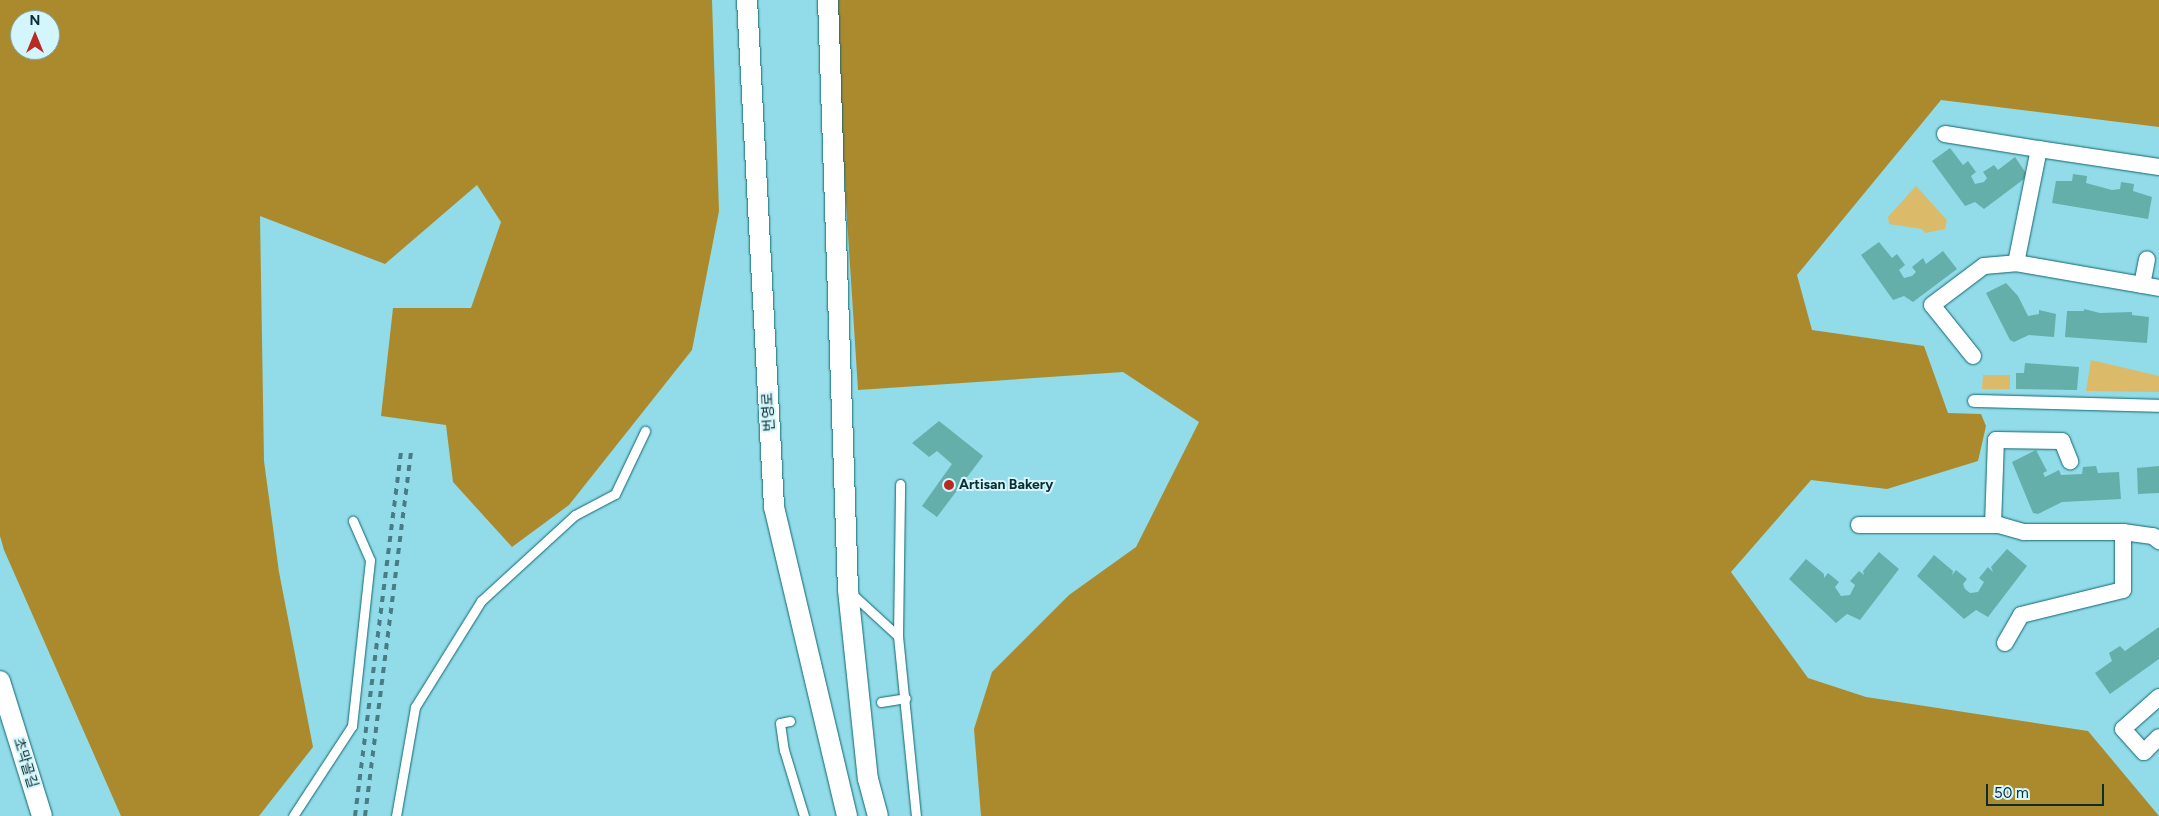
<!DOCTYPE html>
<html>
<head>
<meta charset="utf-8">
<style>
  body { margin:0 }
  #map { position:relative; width:2159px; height:816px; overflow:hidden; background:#91dce8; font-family:Figtree,"Noto Sans KR",sans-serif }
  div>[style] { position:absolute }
  .green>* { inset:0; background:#dbbb69 }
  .forest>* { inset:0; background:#ab8a2d }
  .building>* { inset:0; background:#64afa9 }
  .roads { filter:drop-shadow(0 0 1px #116672) drop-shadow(0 0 1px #116672) }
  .service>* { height:9px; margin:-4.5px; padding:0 4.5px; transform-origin:4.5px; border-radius:4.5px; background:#fff }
  .pedestrian>* { height:12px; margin:-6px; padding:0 6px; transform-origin:6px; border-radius:6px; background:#fff }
  .minor>* { height:16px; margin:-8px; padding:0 8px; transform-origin:8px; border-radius:8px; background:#fff }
  .tertiary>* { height:20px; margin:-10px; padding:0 10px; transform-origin:10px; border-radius:10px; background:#fff }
  .rail>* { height:4px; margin-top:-2px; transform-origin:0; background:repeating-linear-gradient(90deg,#497c84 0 6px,transparent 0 12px) }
  .dots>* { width:14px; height:14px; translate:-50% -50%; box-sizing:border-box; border:2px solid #d2f6fc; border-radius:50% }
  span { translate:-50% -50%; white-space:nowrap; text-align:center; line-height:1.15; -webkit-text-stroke:4px #d2f6fc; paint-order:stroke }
  .street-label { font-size:14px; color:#0c2c31 }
  .poi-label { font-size:14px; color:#0c2c31; font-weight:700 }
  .left { translate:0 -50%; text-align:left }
  .north { position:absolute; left:10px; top:10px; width:50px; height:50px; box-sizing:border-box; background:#d2f6fc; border:1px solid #83a5ab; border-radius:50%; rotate:0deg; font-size:14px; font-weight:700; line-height:20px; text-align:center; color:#0c2c31 }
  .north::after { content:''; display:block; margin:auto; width:18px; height:22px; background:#b92a23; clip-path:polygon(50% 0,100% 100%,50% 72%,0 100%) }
  .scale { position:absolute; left:1986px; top:784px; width:118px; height:22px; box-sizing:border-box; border:2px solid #0c2c31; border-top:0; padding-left:6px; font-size:15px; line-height:18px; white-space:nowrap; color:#0c2c31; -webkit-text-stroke:4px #d2f6fc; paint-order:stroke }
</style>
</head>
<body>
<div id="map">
  <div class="green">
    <i style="clip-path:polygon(1916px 186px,1947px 220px,1945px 229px,1925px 233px,1922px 229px,1889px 224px,1888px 217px)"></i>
    <i style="clip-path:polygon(2091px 360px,2159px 376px,2159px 392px,2086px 391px)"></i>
    <i style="clip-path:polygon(1983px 375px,2010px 375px,2010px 389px,1982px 389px)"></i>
  </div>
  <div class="forest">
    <i style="clip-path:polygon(evenodd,0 0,712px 0,719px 211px,692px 350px,569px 505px,512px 547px,453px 482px,446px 425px,381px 416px,393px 308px,471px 308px,501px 222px,477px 185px,385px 264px,260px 216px,264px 461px,279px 572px,313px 747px,259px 816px,121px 816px,4px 550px,0 536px,0 0,20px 20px,50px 20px,50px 50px,20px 50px,20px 20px)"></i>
    <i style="clip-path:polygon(833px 0,2159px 0,2159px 127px,1941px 100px,1797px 275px,1812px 330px,1924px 346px,1948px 413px,1981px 414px,1986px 426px,1978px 461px,1887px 489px,1811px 480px,1731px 572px,1808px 678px,1866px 697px,2088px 731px,2159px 816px,981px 816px,974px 729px,992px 672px,1069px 595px,1136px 547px,1199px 422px,1123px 372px,858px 390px)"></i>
  </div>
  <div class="building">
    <i style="clip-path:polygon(1950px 148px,1963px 165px,1968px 161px,1976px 172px,1971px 176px,1975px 184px,1984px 182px,1987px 178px,1983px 172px,1994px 165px,1998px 170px,2015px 157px,2028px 176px,1984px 209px,1975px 202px,1965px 206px,1932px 161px)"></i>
    <i style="clip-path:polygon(2073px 174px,2087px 176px,2086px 183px,2112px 190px,2120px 189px,2121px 182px,2134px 184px,2133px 191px,2152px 197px,2148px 219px,2052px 203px,2056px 181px,2072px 181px)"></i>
    <i style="clip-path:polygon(1879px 242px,1892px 258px,1897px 254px,1905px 265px,1899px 270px,1904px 278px,1912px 276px,1916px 272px,1912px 267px,1923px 258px,1926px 264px,1943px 251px,1957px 269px,1913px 302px,1904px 296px,1893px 300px,1861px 255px)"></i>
    <i style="clip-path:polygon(2006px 283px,2018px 296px,2028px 316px,2039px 314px,2039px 310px,2056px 314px,2054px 337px,2029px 335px,2014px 342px,2010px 340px,1986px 293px)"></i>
    <i style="clip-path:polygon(2084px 309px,2100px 313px,2132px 312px,2132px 315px,2149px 317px,2147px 343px,2065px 337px,2067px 311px,2084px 311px)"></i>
    <i style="clip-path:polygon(2025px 363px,2079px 367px,2077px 390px,2016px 389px,2016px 373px,2024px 373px)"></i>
    <i style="clip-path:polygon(939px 421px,983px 456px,937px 517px,922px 506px,952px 464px,937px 451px,929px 457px,912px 443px)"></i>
    <i style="clip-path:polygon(2036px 450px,2047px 471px,2043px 473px,2045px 477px,2059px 470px,2061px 475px,2082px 474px,2083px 467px,2096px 466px,2098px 473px,2119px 472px,2121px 499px,2062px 502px,2038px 514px,2033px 513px,2012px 462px)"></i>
    <i style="clip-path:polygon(2159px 466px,2159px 493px,2138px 494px,2137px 468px)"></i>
    <i style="clip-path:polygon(2007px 549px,2027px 566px,1988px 617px,1976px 610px,1964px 619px,1917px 576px,1934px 555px,1953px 571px,1952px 575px,1956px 570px,1967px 579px,1963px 584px,1965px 589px,1970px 593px,1978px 592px,1984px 582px,1979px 578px,1988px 567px,1993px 572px,1991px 567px)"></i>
    <i style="clip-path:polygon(1879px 552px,1899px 569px,1860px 620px,1847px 614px,1836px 623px,1789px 579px,1806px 559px,1824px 574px,1824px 578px,1828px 573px,1839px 582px,1835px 587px,1841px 596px,1850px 595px,1855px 585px,1850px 581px,1859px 571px,1864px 575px,1863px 571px)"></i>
    <i style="clip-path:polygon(2159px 627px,2159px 659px,2110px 694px,2095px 673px,2112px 661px,2109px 653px,2120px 646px,2125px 651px)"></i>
  </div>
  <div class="roads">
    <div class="service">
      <i style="left:851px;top:593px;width:64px;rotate:42.5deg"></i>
      <i style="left:898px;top:636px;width:181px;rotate:84.3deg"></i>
      <i style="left:898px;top:636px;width:152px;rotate:-89.2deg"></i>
      <i style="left:881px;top:702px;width:25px;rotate:-9deg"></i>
      <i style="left:790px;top:721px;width:10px;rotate:169deg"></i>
      <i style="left:780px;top:723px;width:27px;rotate:82deg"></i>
      <i style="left:784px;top:750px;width:69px;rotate:73.1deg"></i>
      <i style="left:293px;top:816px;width:108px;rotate:-56.8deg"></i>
      <i style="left:352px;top:726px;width:167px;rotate:-83.8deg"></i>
      <i style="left:370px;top:560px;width:43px;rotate:-113.6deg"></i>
      <i style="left:396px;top:816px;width:111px;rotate:-80.1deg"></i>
      <i style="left:415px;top:707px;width:125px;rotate:-58.1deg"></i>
      <i style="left:481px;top:601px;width:127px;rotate:-42.5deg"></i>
      <i style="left:575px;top:515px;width:45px;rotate:-27.7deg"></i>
      <i style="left:615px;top:494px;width:70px;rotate:-64.5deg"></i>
    </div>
    <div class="pedestrian">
      <i style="left:1974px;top:401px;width:185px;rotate:1.5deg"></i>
    </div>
    <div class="minor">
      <i style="left:1945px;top:134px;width:95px;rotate:9.1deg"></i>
      <i style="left:2159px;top:167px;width:121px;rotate:-171.5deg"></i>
      <i style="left:2039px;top:149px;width:116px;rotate:101.4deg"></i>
      <i style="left:2016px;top:263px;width:145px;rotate:9.9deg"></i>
      <i style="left:2142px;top:285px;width:26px;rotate:-79deg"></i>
      <i style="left:1973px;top:356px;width:65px;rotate:-128.8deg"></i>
      <i style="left:1932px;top:305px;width:65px;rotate:-36.9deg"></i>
      <i style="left:1984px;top:266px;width:32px;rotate:-5deg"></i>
      <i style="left:1859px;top:525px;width:140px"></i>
      <i style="left:1999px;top:525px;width:26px;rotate:16deg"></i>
      <i style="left:2024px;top:532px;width:99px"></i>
      <i style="left:2123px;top:532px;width:30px;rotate:8deg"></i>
      <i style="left:2153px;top:536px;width:8px;rotate:40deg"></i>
      <i style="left:1993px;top:525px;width:85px;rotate:-88deg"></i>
      <i style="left:1996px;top:440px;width:66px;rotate:0.9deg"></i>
      <i style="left:2062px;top:441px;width:22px;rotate:68deg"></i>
      <i style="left:2005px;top:643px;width:32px;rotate:-60deg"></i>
      <i style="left:2021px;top:615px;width:105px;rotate:-13.8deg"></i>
      <i style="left:2123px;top:590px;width:58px;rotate:-90deg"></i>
      <i style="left:2159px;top:697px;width:48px;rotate:138.4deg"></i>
      <i style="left:2123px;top:729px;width:31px;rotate:48deg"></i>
      <i style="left:2144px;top:752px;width:21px;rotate:-45deg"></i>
    </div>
    <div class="tertiary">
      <i style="left:747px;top:0;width:508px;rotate:86.95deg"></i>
      <i style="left:774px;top:507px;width:318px;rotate:76.7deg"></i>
      <i style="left:828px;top:0;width:590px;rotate:88.06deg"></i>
      <i style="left:848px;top:590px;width:190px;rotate:84deg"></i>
      <i style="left:868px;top:779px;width:38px;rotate:75deg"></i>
      <i style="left:0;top:681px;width:141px;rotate:72.7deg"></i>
    </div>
  </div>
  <div class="rail">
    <i style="left:355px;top:816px;width:369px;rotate:-82.8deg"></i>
    <i style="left:365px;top:816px;width:368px;rotate:-82.8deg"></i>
  </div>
  <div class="dots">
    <i style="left:949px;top:485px;background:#b92a23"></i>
  </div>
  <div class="street-label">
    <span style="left:769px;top:412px;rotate:-93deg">번영로</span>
    <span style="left:25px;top:763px;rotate:73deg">초막골길</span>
  </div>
  <div class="poi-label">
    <span class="left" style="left:959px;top:485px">Artisan Bakery</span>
  </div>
  <div class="north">N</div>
  <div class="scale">50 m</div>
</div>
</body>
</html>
